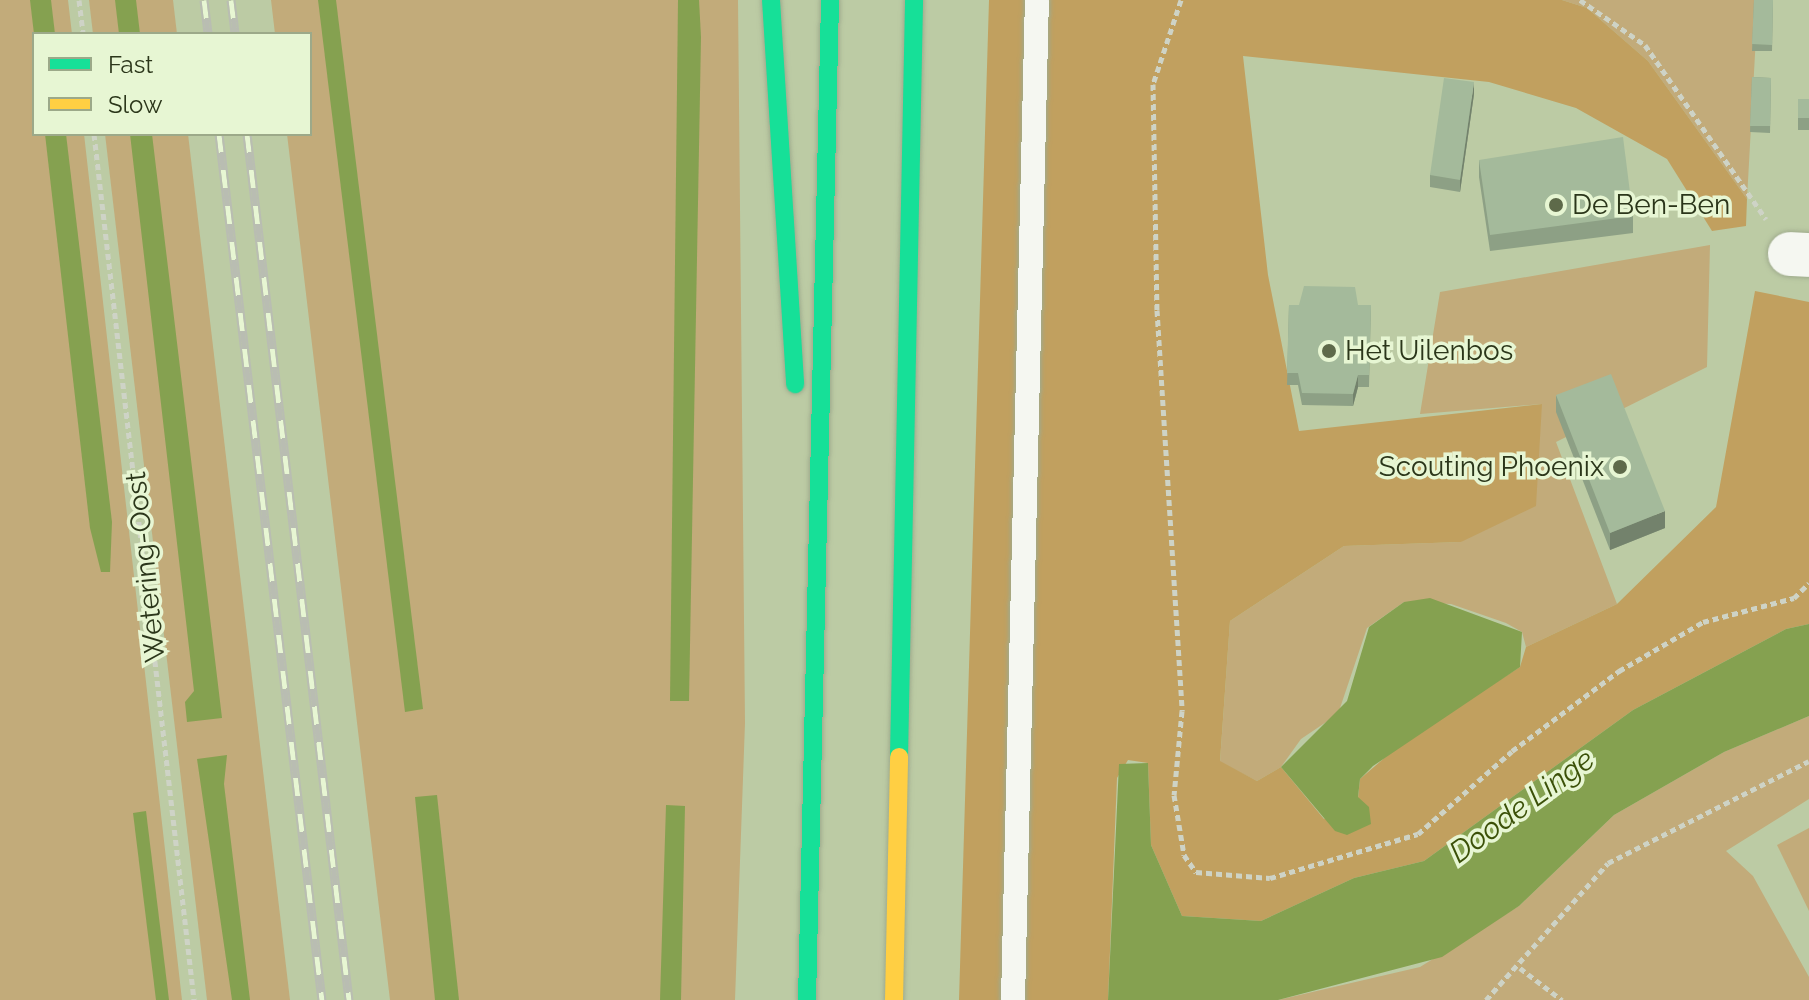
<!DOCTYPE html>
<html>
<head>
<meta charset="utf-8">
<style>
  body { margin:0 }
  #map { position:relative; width:1809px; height:1000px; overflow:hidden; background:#bccba4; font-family:Raleway,sans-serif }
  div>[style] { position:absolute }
  .green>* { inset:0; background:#c2ab7a }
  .forest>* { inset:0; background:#c1a05f }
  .water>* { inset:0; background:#85a150 }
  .path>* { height:5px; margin-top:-2.5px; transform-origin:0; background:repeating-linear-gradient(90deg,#ced3c6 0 6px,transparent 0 10px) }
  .roads { filter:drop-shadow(0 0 2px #9fab8d) drop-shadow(0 0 2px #9fab8d) }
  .lane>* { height:24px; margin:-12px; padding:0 12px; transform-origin:12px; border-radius:12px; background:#f5f7f1 }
  .street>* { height:44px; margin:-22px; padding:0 22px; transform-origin:22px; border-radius:22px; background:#f5f7f1 }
  .fast>* { height:18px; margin:-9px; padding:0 9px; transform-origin:9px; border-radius:9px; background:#16e098 }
  .slow>* { height:18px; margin:-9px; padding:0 9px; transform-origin:9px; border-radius:9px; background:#ffcf43 }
  .rail>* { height:9px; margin-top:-4.5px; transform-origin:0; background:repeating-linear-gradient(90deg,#e7f6d3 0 18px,#b9bdb2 0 36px); box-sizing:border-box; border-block:2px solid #b9bdb2 }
  .wall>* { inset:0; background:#8da085 }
  .shaded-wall>* { inset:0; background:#73826c }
  .building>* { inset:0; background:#a4ba9b }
  .dots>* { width:22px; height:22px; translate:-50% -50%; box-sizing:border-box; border:4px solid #e7f6d3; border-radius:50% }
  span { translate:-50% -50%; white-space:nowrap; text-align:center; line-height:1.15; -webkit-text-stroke:7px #e7f6d3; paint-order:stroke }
  .poi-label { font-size:28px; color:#2b361a }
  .left { translate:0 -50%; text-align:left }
  .right { translate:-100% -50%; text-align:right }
  .street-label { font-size:28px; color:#2b361a }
  .water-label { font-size:30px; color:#3b5108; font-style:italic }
  .legend { position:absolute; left:32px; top:32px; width:280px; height:104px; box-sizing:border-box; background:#e7f6d3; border:2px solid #9ca989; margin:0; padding:10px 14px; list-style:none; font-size:24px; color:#2b361a }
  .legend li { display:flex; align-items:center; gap:16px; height:40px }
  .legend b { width:40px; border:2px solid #9ca989 }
</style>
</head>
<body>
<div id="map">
  <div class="green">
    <i style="clip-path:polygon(0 0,68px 0,72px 34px,34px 34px,34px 134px,84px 134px,182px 1000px,0 1000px)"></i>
    <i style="clip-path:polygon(89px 0,173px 0,177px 34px,93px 34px)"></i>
    <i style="clip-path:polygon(271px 0,738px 0,745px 723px,735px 1000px,390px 1000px,287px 134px,310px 134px,310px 34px,275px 34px)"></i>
    <i style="clip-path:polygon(1562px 0,1758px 0,1747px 199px,1648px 61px,1587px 8px)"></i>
    <i style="clip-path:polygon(105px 134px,188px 134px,290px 1000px,207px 1000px)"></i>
    <i style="clip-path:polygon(1710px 245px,1707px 367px,1556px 442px,1617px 604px,1526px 647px,1522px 632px,1506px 623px,1451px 604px,1404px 602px,1367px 628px,1338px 714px,1301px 739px,1281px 767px,1257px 781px,1220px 762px,1230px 621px,1344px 546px,1461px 542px,1542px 404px,1420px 414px,1440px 292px)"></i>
    <i style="clip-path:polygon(1809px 716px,1809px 799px,1726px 851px,1753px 876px,1809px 977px,1809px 1000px,1278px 1000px,1420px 967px,1519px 906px,1614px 815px,1724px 752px)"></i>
    <i style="clip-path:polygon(1809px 828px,1809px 911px,1777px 845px)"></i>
  </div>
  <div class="forest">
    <i style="clip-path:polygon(989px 0,1562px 0,1587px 8px,1648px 61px,1747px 199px,1746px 226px,1712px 231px,1667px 159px,1576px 108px,1489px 82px,1243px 56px,1268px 275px,1299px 431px,1542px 404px,1536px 506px,1461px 542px,1344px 546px,1230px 621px,1220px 761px,1257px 781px,1281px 767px,1324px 819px,1358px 798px,1360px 779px,1403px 742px,1520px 667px,1526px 647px,1617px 604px,1716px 507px,1755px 291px,1809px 302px,1809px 624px,1786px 629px,1633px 710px,1424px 861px,1354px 878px,1261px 921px,1182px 916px,1151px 845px,1148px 763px,1128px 760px,1117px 778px,1108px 1000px,959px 1000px)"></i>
  </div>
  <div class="water">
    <i style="clip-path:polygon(30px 0,51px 0,55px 34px,34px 34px)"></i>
    <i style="clip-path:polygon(115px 0,136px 0,140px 34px,119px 34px)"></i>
    <i style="clip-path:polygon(318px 0,336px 0,423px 709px,405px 712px)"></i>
    <i style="clip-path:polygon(678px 0,699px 0,701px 37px,689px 701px,670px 701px)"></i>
    <i style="clip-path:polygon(45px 134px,66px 134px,112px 522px,110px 572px,101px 572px,90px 528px)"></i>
    <i style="clip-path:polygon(130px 134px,152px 134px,222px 718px,187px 722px,185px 702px,194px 691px)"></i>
    <i style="clip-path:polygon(1430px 598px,1522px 632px,1520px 667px,1373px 766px,1360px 779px,1358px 797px,1369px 807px,1371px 824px,1347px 835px,1335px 831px,1281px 767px,1347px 701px,1369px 627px,1404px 602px)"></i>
    <i style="clip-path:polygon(1809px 624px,1809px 716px,1724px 752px,1614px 815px,1519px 906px,1442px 957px,1278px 1000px,1108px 1000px,1119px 764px,1148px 763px,1151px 845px,1182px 916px,1261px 921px,1354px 878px,1424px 861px,1633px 710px,1786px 629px)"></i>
    <i style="clip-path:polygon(227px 755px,224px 784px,250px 1000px,232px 1000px,197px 759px)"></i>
    <i style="clip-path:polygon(437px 795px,459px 1000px,435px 1000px,415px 797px)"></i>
    <i style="clip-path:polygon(666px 805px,685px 806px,681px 1000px,660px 1000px)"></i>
    <i style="clip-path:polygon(146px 811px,169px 1000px,156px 1000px,133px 813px)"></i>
  </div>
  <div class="path">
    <i style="left:79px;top:0;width:34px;rotate:83deg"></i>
    <i style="left:1181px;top:0;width:89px;rotate:108.4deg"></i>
    <i style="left:1153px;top:84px;width:226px;rotate:89deg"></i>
    <i style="left:1157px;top:310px;width:402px;rotate:86.4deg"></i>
    <i style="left:1182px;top:711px;width:84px;rotate:95.4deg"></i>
    <i style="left:1174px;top:795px;width:61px;rotate:80.5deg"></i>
    <i style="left:1184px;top:855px;width:21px;rotate:55deg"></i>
    <i style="left:1196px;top:872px;width:74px;rotate:4.6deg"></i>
    <i style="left:1270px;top:878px;width:154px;rotate:-16.6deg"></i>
    <i style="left:1418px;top:834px;width:125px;rotate:-41.4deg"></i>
    <i style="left:1512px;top:751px;width:134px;rotate:-36.8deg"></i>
    <i style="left:1619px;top:671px;width:97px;rotate:-30.3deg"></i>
    <i style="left:1703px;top:622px;width:94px;rotate:-14.8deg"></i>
    <i style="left:1794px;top:598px;width:21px;rotate:-45deg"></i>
    <i style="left:1580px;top:0;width:79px;rotate:34.7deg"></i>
    <i style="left:1645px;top:45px;width:212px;rotate:55.2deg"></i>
    <i style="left:94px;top:134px;width:872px;rotate:83.41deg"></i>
    <i style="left:1520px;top:968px;width:53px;rotate:37.3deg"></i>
    <i style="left:1486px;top:1000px;width:183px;rotate:-48.3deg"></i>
    <i style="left:1608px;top:863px;width:225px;rotate:-26.9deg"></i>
  </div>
  <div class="roads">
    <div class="lane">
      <i style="left:1013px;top:1000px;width:1000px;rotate:-88.63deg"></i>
    </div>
    <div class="street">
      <i style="left:1790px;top:254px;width:19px;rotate:3deg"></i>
    </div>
    <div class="fast">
      <i style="left:771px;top:0;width:385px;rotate:86.4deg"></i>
      <i style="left:899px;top:757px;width:757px;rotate:-88.86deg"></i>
      <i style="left:807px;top:1000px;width:1000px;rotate:-88.68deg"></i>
    </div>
    <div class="slow">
      <i style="left:894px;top:1000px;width:243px;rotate:-88.8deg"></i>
    </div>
  </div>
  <div class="rail">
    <i style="left:204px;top:0;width:34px;rotate:83deg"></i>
    <i style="left:231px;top:0;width:34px;rotate:83deg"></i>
    <i style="left:219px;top:134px;width:872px;rotate:83.22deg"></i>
    <i style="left:247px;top:134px;width:872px;rotate:83.28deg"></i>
  </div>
  <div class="wall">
    <i style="clip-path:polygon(1754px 0,1773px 0,1772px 51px,1752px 51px)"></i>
    <i style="clip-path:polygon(1752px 77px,1771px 78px,1770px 133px,1750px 132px)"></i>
    <i style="clip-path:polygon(1474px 94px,1460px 192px,1430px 187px,1430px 175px)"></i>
    <i style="clip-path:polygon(1798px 99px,1809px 99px,1809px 130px,1798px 130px)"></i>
    <i style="clip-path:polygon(1479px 160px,1633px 216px,1633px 233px,1490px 251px,1479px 177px)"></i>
    <i style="clip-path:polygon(1289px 305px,1371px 305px,1369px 387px,1358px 387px,1353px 406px,1302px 405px,1298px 385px,1287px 385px)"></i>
    <i style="clip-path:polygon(1556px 395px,1665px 528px,1610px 550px,1556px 412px)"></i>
  </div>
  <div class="shaded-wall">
    <i style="clip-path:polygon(1474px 82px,1474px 94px,1460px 192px,1460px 180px)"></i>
    <i style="clip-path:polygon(1358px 375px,1358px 387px,1353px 406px,1353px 394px)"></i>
    <i style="clip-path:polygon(1665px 511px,1665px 528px,1610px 550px,1610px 533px)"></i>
  </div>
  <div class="building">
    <i style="clip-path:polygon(1754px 0,1773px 0,1772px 45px,1752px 44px)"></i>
    <i style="clip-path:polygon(1752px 77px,1771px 78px,1770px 126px,1750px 126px)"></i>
    <i style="clip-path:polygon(1444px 78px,1474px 82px,1460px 180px,1430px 175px)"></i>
    <i style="clip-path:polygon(1798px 99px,1809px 99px,1809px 118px,1798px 118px)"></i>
    <i style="clip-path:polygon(1623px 137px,1633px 216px,1490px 235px,1479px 160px)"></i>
    <i style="clip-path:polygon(1304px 286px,1355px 287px,1358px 305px,1371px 305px,1369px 375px,1358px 375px,1353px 394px,1302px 393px,1298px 373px,1287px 373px,1289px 305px,1299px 305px)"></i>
    <i style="clip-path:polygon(1611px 374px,1665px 511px,1610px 533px,1556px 395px)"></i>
  </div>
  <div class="dots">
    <i style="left:1556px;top:205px;background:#5e6a4a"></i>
    <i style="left:1329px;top:351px;background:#5e6a4a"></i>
    <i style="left:1620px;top:467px;background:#5e6a4a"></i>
  </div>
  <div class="poi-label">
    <span class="left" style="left:1572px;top:205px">De Ben-Ben</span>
    <span class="left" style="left:1345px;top:351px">Het Uilenbos</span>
    <span class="right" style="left:1604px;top:467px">Scouting Phoenix</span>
  </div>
  <div class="street-label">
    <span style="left:146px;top:567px;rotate:-96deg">Wetering-Oost</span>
  </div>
  <div class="water-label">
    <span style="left:1522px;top:806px;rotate:-36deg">Doode Linge</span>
  </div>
  <ul class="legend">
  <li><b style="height:10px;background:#16e098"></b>Fast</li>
  <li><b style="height:10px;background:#ffcf43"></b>Slow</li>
  </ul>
</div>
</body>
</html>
